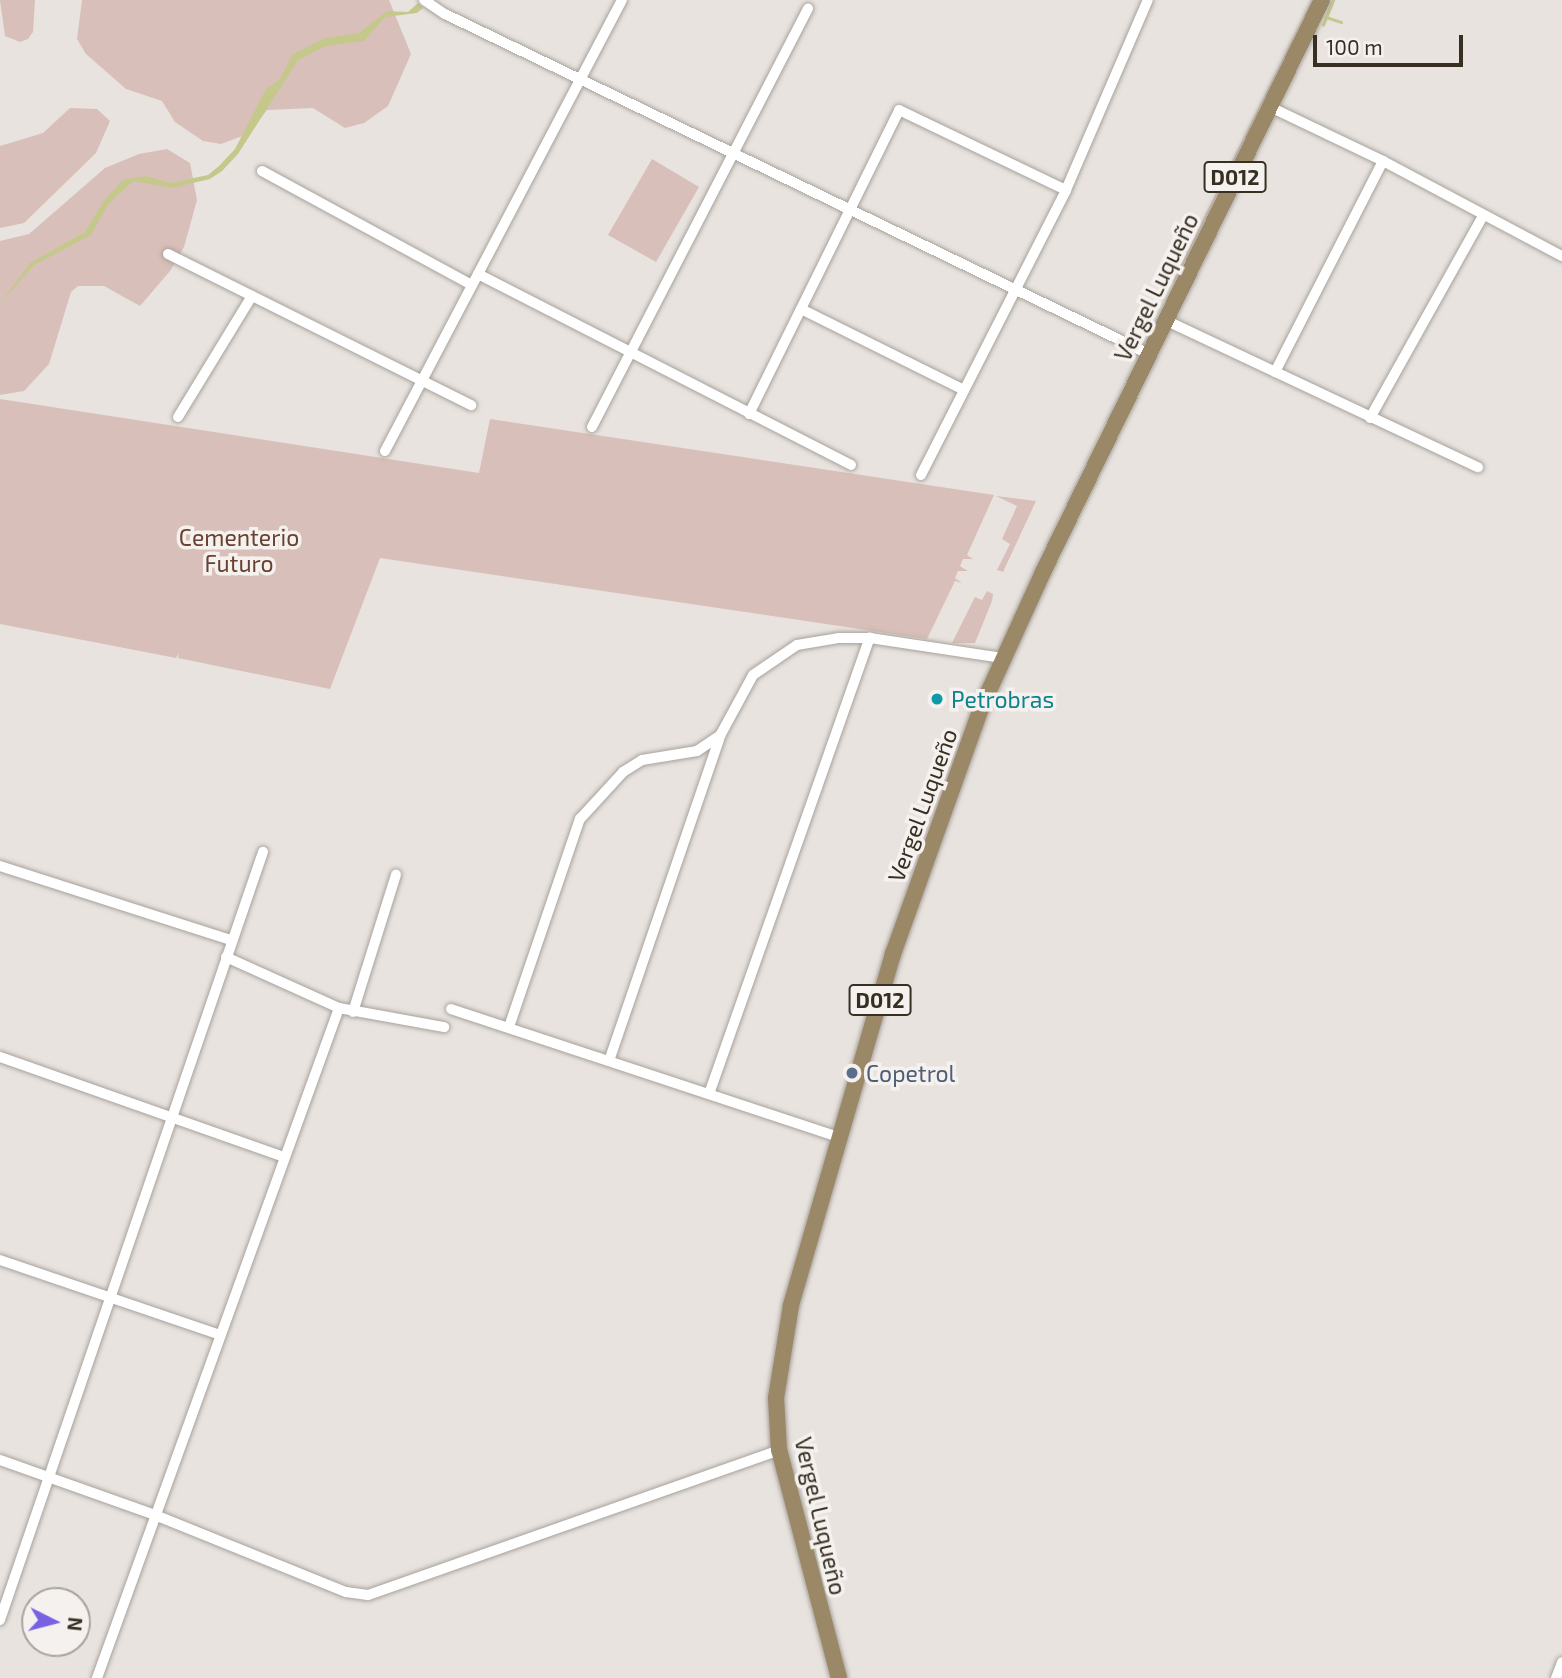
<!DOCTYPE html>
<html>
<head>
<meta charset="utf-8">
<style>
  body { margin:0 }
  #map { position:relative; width:1562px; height:1678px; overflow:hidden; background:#e8e3df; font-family:"Exo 2",sans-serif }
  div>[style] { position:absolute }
  .green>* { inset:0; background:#d8bfb9 }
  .water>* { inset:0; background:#c4c98b }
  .stream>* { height:2.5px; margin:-1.25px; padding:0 1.25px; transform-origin:1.25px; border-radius:1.25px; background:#c4c98b }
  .roads { filter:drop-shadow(0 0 2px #a8a29b) drop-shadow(0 0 2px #a8a29b) }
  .minor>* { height:10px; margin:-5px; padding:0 5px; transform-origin:5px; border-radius:5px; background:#fff }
  .primary>* { height:16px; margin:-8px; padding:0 8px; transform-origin:8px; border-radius:8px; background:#9a8867 }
  .dots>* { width:19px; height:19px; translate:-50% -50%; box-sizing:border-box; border:4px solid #f5f1ee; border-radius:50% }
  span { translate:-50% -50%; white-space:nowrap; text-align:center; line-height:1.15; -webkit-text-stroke:7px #f5f1ee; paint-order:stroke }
  .shield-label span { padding:2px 5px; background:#f5f1ee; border:2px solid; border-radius:5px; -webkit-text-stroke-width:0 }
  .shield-label { font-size:21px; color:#362f22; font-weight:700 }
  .street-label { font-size:23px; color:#362f22 }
  .park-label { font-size:23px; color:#694130 }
  .culture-label { font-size:23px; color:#0d838f }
  .left { translate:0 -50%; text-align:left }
  .service-label { font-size:23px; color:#4e5e75 }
  .north { position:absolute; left:21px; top:1587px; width:70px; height:70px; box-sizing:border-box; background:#f5f1ee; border:2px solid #a9a39c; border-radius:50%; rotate:96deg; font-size:19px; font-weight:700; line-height:28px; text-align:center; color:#362f22 }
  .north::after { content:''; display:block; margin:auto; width:24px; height:32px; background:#7762e3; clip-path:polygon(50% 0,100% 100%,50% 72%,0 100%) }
  .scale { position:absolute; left:1313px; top:35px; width:150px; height:32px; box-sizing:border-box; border:4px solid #362f22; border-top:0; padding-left:9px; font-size:21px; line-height:24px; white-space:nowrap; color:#362f22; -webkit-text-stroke:5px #f5f1ee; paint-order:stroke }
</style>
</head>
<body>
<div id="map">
  <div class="green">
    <i style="clip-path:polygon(0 0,35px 0,33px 32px,28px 39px,20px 42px,5px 36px)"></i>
    <i style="clip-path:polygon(82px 0,389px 0,411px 54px,388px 106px,364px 123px,345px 128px,313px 108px,267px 110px,248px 134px,221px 144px,203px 141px,175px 122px,162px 101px,126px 89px,86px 54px,77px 39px)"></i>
    <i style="clip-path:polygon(1312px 0,1314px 0,1174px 283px,1172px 282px)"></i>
    <i style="clip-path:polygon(70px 108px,97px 109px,110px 121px,96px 153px,24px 223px,0 228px,0 146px,43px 133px)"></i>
    <i style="clip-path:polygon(167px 149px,190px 163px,197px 200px,184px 247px,170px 271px,140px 306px,104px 286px,78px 286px,71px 292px,49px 364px,24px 391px,0 395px,0 241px,29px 234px,105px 168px,139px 154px)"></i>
    <i style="clip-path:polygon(652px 159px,699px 187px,656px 262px,608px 235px)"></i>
    <i style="clip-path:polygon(0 399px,479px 473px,490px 419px,994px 495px,967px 555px,973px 559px,963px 559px,960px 566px,968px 571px,958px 571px,955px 578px,962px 583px,955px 581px,927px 639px,380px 558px,330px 689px,178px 658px,179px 653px,176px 658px,0 624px)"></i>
    <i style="clip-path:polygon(996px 496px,1036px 501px,1003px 572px,997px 570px,1010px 544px,1002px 539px,1017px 506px)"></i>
    <i style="clip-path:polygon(987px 591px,993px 594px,992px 601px,975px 643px,952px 643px,975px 597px,982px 600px)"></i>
  </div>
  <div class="water">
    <i style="clip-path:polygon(418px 3px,423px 8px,417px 13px,385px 17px,364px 41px,326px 46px,298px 60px,238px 154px,222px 171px,210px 179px,172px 188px,133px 181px,109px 203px,91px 235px,34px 265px,0 304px,30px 263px,85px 232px,104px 200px,123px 180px,146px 176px,170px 183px,208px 175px,219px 166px,235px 149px,266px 89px,279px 80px,293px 54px,325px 38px,359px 33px,387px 11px,408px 12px)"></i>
  </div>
  <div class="stream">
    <i style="left:1326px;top:17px;width:16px;rotate:18deg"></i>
    <i style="left:1323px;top:25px;width:27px;rotate:-68deg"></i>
  </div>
  <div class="roads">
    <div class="minor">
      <i style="left:424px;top:0;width:25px;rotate:34deg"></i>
      <i style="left:445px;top:14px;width:782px;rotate:25.78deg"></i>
      <i style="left:1270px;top:107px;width:125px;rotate:25.5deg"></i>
      <i style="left:1383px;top:161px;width:203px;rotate:28deg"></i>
      <i style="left:262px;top:171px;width:239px;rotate:28.5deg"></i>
      <i style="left:168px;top:254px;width:339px;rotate:26.5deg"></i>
      <i style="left:478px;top:274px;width:419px;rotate:27.1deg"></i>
      <i style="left:801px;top:309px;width:182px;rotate:26.4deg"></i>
      <i style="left:1165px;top:320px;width:346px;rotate:25.2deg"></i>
      <i style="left:1275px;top:372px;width:237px;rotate:-62.9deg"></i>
      <i style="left:749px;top:414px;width:339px;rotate:-63.7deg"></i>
      <i style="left:899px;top:110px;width:185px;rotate:25.6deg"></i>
      <i style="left:178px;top:417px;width:142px;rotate:-58.6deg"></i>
      <i style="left:1370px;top:418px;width:231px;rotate:-60.8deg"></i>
      <i style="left:592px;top:427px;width:471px;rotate:-62.7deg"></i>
      <i style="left:385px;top:451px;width:509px;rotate:-62.28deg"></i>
      <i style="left:921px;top:475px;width:320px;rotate:-63deg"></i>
      <i style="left:1066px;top:190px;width:207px;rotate:-66.7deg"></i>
      <i style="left:0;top:866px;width:243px;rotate:17.8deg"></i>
      <i style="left:226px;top:957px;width:124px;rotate:24.3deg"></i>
      <i style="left:339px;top:1008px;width:107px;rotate:10.3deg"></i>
      <i style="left:451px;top:1009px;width:411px;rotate:18.3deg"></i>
      <i style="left:353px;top:1012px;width:144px;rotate:-72.6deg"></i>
      <i style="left:509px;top:1027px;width:220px;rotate:-71.2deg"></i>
      <i style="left:580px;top:819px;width:64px;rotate:-47.5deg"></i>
      <i style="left:623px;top:772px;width:22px;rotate:-32deg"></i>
      <i style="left:642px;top:760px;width:56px;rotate:-9.3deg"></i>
      <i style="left:697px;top:751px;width:25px;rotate:-34deg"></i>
      <i style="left:0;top:1057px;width:301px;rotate:19.4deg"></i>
      <i style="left:609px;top:1061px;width:346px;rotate:-71.1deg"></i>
      <i style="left:721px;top:734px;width:67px;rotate:-61.5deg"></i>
      <i style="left:753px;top:675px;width:53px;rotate:-34.3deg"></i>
      <i style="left:797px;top:645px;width:43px;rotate:-9.5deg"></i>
      <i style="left:839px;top:638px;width:31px"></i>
      <i style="left:870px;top:638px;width:134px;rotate:8.6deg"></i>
      <i style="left:709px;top:1094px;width:484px;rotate:-70.6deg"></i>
      <i style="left:0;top:1260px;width:232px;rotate:18.8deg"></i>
      <i style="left:0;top:1460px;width:164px;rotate:19.5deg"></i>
      <i style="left:155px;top:1515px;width:206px;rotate:22deg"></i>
      <i style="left:346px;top:1592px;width:22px;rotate:8deg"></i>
      <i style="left:368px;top:1595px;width:436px;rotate:-19.4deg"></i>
      <i style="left:0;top:1620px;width:812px;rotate:-71.1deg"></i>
      <i style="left:97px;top:1678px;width:712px;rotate:-70.14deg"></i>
      <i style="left:1556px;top:1678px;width:17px;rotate:-69deg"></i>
    </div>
    <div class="primary">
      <i style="left:839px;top:1678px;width:236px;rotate:-104.7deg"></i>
      <i style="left:779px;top:1450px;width:52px;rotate:-93.3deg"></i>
      <i style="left:776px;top:1398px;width:94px;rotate:-80.8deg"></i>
      <i style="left:791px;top:1305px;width:366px;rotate:-73.8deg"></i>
      <i style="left:893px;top:954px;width:263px;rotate:-70.3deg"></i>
      <i style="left:982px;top:706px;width:147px;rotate:-65.5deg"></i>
      <i style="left:1043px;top:572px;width:636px;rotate:-64deg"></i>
    </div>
  </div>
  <div class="dots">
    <i style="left:937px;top:699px;background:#0f9aa8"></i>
    <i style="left:852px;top:1073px;background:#5c6f8a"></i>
  </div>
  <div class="shield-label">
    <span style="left:1235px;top:177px">D012</span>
    <span style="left:880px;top:1000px">D012</span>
  </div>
  <div class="street-label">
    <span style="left:1156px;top:287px;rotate:-64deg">Vergel Luqueño</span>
    <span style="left:922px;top:805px;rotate:-70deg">Vergel Luqueño</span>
    <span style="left:821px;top:1516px;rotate:77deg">Vergel Luqueño</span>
  </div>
  <div class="park-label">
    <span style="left:239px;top:550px">Cementerio<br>Futuro</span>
  </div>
  <div class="culture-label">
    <span class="left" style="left:951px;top:699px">Petrobras</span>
  </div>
  <div class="service-label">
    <span class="left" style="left:866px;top:1073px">Copetrol</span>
  </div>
  <div class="north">N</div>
  <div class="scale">100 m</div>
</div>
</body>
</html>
